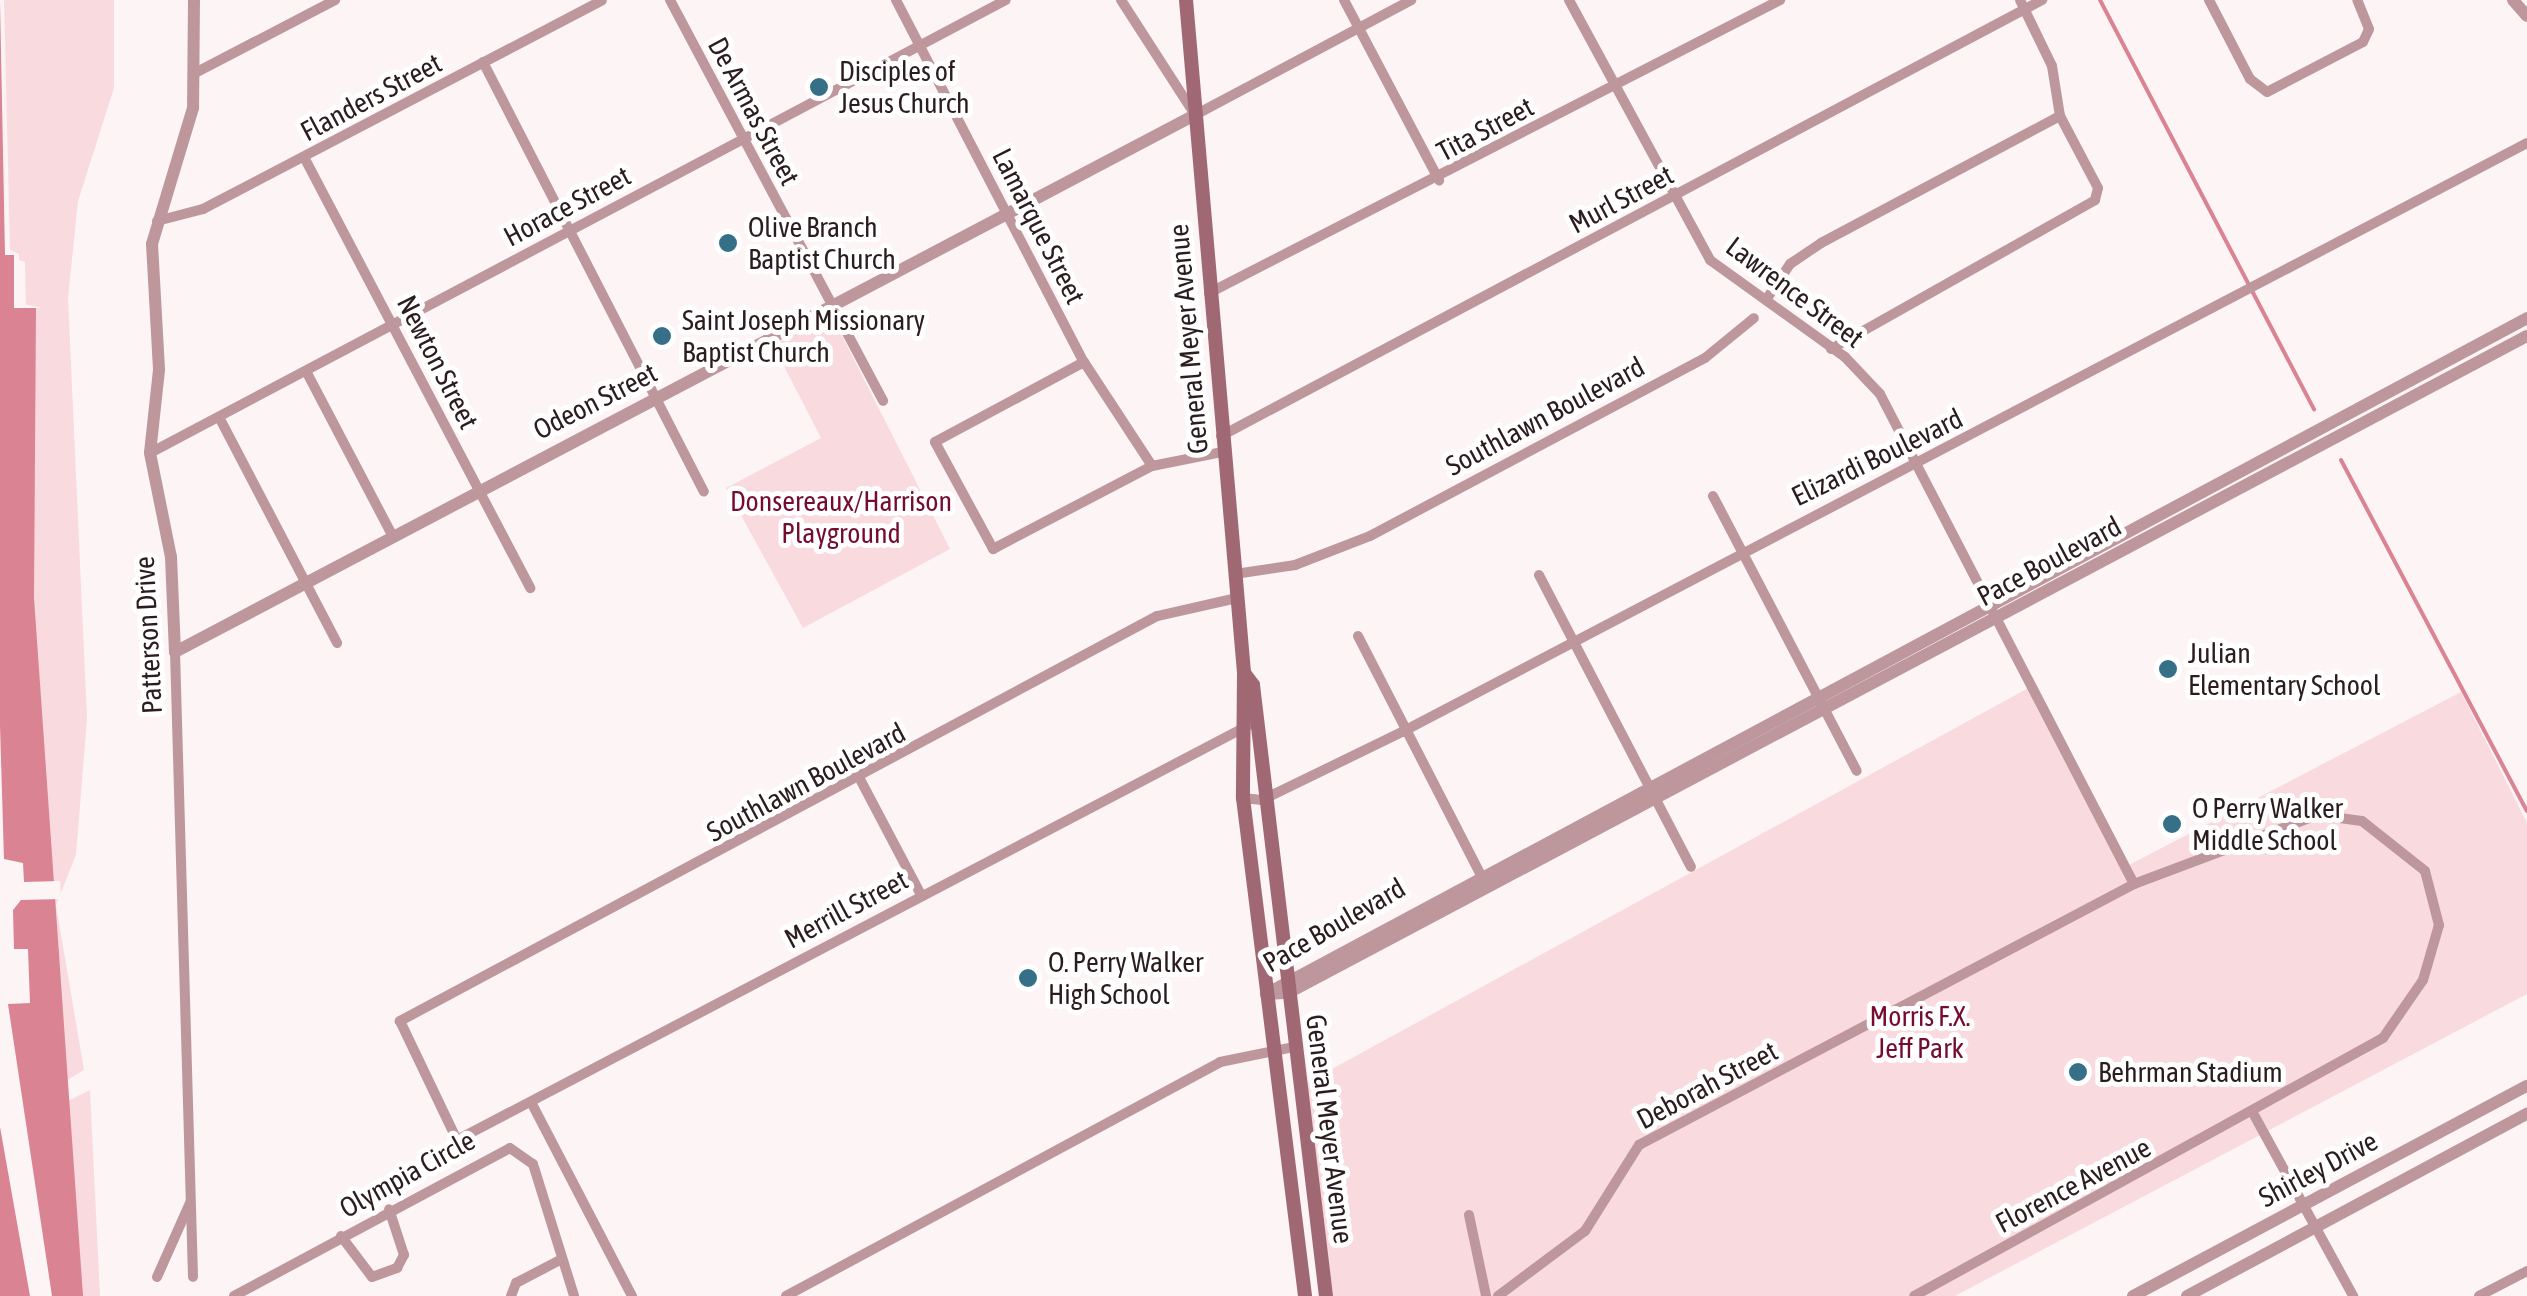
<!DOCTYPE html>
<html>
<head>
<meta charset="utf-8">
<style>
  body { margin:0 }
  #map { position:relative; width:2527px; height:1296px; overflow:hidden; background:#fdf4f5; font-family:"Asap Condensed",sans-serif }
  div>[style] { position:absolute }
  .green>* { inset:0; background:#f9dade }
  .water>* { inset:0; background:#d98393 }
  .pier>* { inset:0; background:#fdf4f5 }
  .stream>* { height:4px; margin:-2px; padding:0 2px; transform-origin:2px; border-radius:2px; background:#d98393 }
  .minor>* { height:10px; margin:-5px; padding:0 5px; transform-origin:5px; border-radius:5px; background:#be979d }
  .tertiary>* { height:12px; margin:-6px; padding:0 6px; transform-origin:6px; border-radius:6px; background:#be979d }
  .secondary>* { height:14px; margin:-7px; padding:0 7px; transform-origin:7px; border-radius:7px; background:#a06872 }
  .dots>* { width:28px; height:28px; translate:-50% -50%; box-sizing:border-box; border:5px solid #fff; border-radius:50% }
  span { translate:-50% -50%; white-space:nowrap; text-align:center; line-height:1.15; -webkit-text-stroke:10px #fff; paint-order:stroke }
  .poi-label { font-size:28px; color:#2b1c1f }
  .left { translate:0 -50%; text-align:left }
  .street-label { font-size:28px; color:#2b1c1f }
  .park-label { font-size:28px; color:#750c30 }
</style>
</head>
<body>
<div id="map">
  <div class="green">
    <i style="clip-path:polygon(4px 0,114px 0,114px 88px,78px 201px,68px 298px,87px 719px,76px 855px,56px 905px,84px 1070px,64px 1082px,39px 930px,25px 262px,5px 255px)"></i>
    <i style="clip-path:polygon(831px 314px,950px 549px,803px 628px,726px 488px,821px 438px,773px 345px)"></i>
    <i style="clip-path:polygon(2032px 686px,2127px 866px,2461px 692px,2527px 823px,2527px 994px,1955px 1296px,1330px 1296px,1299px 1087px)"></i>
    <i style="clip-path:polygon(90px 1090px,100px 1296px,77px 1296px,58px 1106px)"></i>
  </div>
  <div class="water">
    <i style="clip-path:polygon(0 0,5px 254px,14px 255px,14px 307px,36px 308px,34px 598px,83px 1296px,0 1296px)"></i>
  </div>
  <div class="pier">
    <i style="clip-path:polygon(4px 0,10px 250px,19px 254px,19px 303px,41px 308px,14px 308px,14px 255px,5px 255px)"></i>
    <i style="clip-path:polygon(0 725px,4px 859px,23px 863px,24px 882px,60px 881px,61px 899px,21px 900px,13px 910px,14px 949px,28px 949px,30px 1003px,8px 1004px,52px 1296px,30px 1296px,0 1127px)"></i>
  </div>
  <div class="stream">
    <i style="left:2100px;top:0;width:462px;rotate:62.4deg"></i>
    <i style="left:2341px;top:460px;width:397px;rotate:62.1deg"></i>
  </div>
  <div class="minor">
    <i style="left:670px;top:0;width:454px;rotate:62deg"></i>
    <i style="left:896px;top:0;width:408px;rotate:62.6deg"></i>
    <i style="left:1084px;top:362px;width:124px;rotate:56.8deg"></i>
    <i style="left:1121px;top:0;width:137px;rotate:57.2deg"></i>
    <i style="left:1195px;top:115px;width:245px;rotate:-28deg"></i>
    <i style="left:1344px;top:0;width:204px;rotate:62.2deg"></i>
    <i style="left:1569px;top:0;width:296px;rotate:61.5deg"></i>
    <i style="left:1710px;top:260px;width:166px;rotate:35.7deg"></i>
    <i style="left:1845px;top:357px;width:51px;rotate:46.6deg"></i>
    <i style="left:1880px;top:394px;width:552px;rotate:62.6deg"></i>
    <i style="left:2209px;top:0;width:89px;rotate:62.6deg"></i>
    <i style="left:2250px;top:79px;width:21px;rotate:37deg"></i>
    <i style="left:2267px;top:92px;width:108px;rotate:-27.5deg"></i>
    <i style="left:2363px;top:42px;width:14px;rotate:-65deg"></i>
    <i style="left:2369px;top:29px;width:31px;rotate:-112deg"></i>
    <i style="left:483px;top:62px;width:483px;rotate:62.8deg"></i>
    <i style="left:195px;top:73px;width:158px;rotate:-27.5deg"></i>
    <i style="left:304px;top:157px;width:487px;rotate:62.3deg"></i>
    <i style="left:157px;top:221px;width:48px;rotate:-14.6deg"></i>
    <i style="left:203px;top:209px;width:450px;rotate:-27.6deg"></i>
    <i style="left:1209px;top:293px;width:642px;rotate:-27.16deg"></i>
    <i style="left:1766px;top:300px;width:43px;rotate:-56.3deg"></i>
    <i style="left:1790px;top:264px;width:37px;rotate:-34deg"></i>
    <i style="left:1821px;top:243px;width:271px;rotate:-28deg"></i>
    <i style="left:1831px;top:349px;width:303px;rotate:-29.4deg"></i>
    <i style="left:2095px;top:200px;width:12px;rotate:-76deg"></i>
    <i style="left:2098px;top:188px;width:81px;rotate:-117.8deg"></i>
    <i style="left:2060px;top:116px;width:51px;rotate:-99.1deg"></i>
    <i style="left:2052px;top:66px;width:73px;rotate:-115.9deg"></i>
    <i style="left:1084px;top:362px;width:169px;rotate:151.8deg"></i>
    <i style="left:935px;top:442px;width:122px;rotate:61.5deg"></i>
    <i style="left:993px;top:549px;width:179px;rotate:-27.6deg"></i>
    <i style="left:1152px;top:466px;width:71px;rotate:-11.3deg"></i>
    <i style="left:306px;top:371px;width:187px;rotate:62.3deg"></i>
    <i style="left:219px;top:417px;width:255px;rotate:62.4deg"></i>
    <i style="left:1221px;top:436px;width:930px;rotate:-27.97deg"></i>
    <i style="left:150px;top:453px;width:968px;rotate:-27.89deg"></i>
    <i style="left:1713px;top:496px;width:310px;rotate:62.4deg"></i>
    <i style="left:1235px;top:574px;width:61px;rotate:-8.5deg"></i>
    <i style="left:1295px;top:565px;width:80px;rotate:-21.1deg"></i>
    <i style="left:1370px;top:536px;width:379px;rotate:-28deg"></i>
    <i style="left:1705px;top:358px;width:63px;rotate:-39.2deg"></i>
    <i style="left:1539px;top:575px;width:329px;rotate:62.5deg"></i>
    <i style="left:1237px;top:598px;width:82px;rotate:167.3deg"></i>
    <i style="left:1157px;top:616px;width:859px;rotate:151.85deg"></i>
    <i style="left:400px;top:1021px;width:132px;rotate:64.4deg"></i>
    <i style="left:457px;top:1140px;width:894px;rotate:-27.65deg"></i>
    <i style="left:1358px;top:636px;width:276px;rotate:62.8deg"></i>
    <i style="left:175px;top:652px;width:625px;rotate:88.35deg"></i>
    <i style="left:861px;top:781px;width:129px;rotate:62.2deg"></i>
    <i style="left:1243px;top:798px;width:19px;rotate:6deg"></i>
    <i style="left:1262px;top:800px;width:156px;rotate:-25.9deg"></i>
    <i style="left:1402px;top:732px;width:1270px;rotate:-27.63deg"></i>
    <i style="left:531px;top:1102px;width:219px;rotate:62.5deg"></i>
    <i style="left:2253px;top:1113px;width:209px;rotate:61.3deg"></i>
    <i style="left:1469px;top:1215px;width:83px;rotate:78.1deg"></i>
    <i style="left:341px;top:1236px;width:51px;rotate:52.9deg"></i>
    <i style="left:372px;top:1277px;width:27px;rotate:-20deg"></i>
    <i style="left:397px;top:1268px;width:15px;rotate:-62deg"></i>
    <i style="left:404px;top:1255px;width:48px;rotate:-108.1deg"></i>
    <i style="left:157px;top:1277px;width:81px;rotate:-66deg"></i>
    <i style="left:234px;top:1296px;width:313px;rotate:-28.2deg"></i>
    <i style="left:510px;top:1148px;width:28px;rotate:35deg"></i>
    <i style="left:533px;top:1164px;width:138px;rotate:72.7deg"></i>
    <i style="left:511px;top:1296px;width:14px;rotate:-69deg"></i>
    <i style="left:516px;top:1283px;width:52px;rotate:-27.6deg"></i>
    <i style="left:786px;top:1296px;width:493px;rotate:-28.3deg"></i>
    <i style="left:1220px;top:1062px;width:76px;rotate:-11.5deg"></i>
    <i style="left:1498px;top:1296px;width:109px;rotate:-36.8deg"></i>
    <i style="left:1585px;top:1231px;width:102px;rotate:-57.9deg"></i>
    <i style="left:1639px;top:1145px;width:560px;rotate:-27.8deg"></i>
    <i style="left:2134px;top:884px;width:197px;rotate:-20.6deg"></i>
    <i style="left:2318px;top:815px;width:44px;rotate:7.8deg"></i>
    <i style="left:2362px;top:821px;width:80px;rotate:38.4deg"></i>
    <i style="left:2425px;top:871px;width:56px;rotate:75.5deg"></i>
    <i style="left:2439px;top:925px;width:57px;rotate:106.2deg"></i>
    <i style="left:2423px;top:980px;width:70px;rotate:124.6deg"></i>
    <i style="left:2383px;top:1038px;width:535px;rotate:151.18deg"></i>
    <i style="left:2479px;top:1296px;width:54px;rotate:-27.5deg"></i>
  </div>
  <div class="tertiary">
    <i style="left:194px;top:0;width:108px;rotate:90.5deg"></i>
    <i style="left:193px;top:108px;width:142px;rotate:106.8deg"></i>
    <i style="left:152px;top:244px;width:126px;rotate:86.8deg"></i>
    <i style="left:159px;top:370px;width:83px;rotate:96.2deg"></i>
    <i style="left:150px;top:453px;width:106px;rotate:78.6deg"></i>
    <i style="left:171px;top:557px;width:95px;rotate:87.6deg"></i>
    <i style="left:175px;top:652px;width:1153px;rotate:-27.77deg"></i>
    <i style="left:2513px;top:0;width:21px;rotate:49deg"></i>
    <i style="left:1266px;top:994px;width:1431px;rotate:-28.19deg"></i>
    <i style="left:1266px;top:994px;width:22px;rotate:-3deg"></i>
    <i style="left:1288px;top:993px;width:1402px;rotate:-27.94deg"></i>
    <i style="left:2133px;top:1296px;width:446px;rotate:-28.1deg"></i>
    <i style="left:2187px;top:1296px;width:386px;rotate:-28.2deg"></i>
  </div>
  <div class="secondary">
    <i style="left:1186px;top:0;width:675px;rotate:85.07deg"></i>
    <i style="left:1244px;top:673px;width:15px;rotate:53deg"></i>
    <i style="left:1253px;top:685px;width:615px;rotate:83.19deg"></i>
    <i style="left:1244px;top:673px;width:125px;rotate:90.5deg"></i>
    <i style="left:1243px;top:798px;width:502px;rotate:82.9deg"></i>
  </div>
  <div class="dots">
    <i style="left:819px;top:87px;background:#367088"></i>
    <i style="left:728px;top:243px;background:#367088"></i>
    <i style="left:662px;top:336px;background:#367088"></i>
    <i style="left:2168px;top:669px;background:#367088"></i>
    <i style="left:2172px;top:824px;background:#367088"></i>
    <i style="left:1028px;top:978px;background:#367088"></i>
    <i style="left:2078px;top:1072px;background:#367088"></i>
  </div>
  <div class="poi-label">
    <span class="left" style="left:839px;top:87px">Disciples of<br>Jesus Church</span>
    <span class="left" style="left:748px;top:243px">Olive Branch<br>Baptist Church</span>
    <span class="left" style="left:682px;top:336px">Saint Joseph Missionary<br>Baptist Church</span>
    <span class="left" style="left:2188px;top:669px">Julian<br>Elementary School</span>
    <span class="left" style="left:2192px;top:824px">O Perry Walker<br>Middle School</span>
    <span class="left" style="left:1048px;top:978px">O. Perry Walker<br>High School</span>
    <span class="left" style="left:2098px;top:1072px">Behrman Stadium</span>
  </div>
  <div class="street-label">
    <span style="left:371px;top:97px;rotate:-28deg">Flanders Street</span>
    <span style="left:754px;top:111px;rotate:62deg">De Armas Street</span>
    <span style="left:1485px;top:129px;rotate:-28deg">Tita Street</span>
    <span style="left:1621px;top:199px;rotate:-28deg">Murl Street</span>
    <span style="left:567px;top:206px;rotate:-28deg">Horace Street</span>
    <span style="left:1039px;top:226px;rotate:63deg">Lamarque Street</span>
    <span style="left:1795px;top:292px;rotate:37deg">Lawrence Street</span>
    <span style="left:1188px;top:339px;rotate:-95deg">General Meyer Avenue</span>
    <span style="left:438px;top:362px;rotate:63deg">Newton Street</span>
    <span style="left:595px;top:401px;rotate:-27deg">Odeon Street</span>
    <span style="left:1545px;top:416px;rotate:-28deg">Southlawn Boulevard</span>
    <span style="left:1877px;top:457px;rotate:-26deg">Elizardi Boulevard</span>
    <span style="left:2049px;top:561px;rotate:-28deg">Pace Boulevard</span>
    <span style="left:148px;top:635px;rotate:-93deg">Patterson Drive</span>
    <span style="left:806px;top:782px;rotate:-28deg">Southlawn Boulevard</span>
    <span style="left:846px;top:909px;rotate:-28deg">Merrill Street</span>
    <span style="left:1334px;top:925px;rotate:-30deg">Pace Boulevard</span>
    <span style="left:1707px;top:1085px;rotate:-28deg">Deborah Street</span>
    <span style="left:1330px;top:1129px;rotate:83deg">General Meyer Avenue</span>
    <span style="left:2318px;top:1169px;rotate:-28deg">Shirley Drive</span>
    <span style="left:407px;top:1174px;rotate:-29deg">Olympia Circle</span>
    <span style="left:2073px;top:1185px;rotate:-28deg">Florence Avenue</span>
  </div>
  <div class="park-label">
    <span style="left:841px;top:517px">Donsereaux/Harrison<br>Playground</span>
    <span style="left:1920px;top:1032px">Morris F.X.<br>Jeff Park</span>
  </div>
</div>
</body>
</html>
